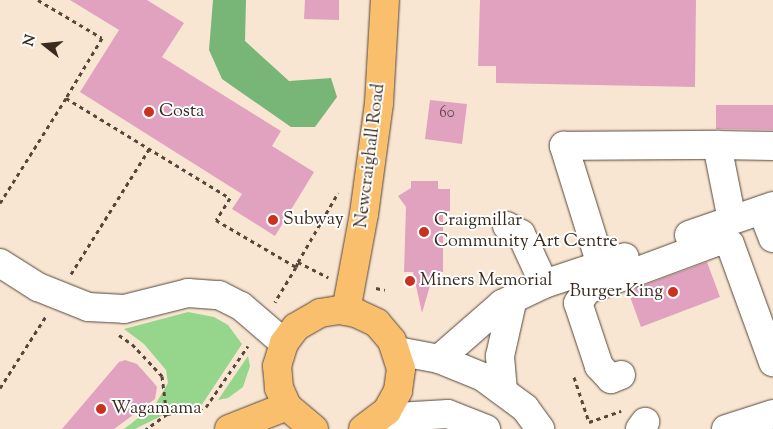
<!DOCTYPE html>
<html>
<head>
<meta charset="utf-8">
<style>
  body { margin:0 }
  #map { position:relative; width:773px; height:429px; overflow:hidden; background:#f8e6d2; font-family:"Sorts Mill Goudy",serif }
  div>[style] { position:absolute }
  .green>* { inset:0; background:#95d58c }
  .forest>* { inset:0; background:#78b678 }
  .building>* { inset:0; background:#e1a2c0 }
  .path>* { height:3px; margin-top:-1.5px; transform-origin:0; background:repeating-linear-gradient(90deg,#574639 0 4px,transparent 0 8px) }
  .roads { filter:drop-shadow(0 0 1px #574639) drop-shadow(0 0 1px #574639) }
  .minor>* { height:28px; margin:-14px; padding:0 14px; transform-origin:14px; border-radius:14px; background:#fff }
  .major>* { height:28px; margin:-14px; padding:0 14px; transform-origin:14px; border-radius:14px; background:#f9bf6d }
  .dots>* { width:14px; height:14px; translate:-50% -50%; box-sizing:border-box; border:2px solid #fff; border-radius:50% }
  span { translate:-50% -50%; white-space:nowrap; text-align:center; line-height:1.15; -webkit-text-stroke:4px #fff; paint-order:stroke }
  .number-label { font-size:15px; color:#644846 }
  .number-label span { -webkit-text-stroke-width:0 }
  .poi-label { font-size:18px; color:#3b2a1e }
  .left { translate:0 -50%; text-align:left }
  .right { translate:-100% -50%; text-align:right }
  .street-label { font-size:18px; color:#3b2a1e }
  .north { position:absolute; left:20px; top:20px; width:50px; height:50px; -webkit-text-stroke:4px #fff; paint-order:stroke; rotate:286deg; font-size:14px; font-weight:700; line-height:20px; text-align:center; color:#3b2a1e }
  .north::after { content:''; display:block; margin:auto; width:18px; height:22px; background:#3b2a1e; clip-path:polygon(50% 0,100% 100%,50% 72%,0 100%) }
</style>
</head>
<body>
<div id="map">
  <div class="green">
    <i style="clip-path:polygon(188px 312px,214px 317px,228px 325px,242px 344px,201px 406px,169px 412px,135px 429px,124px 429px,155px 405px,168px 383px,166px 370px,144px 344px,124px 329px)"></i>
    <i style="clip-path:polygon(248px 356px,250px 366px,243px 387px,228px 398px,218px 400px)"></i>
  </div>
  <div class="forest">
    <i style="clip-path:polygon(213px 0,246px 0,245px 41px,289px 81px,331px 78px,337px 97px,315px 127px,291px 127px,222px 79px,209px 50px)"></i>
  </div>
  <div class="building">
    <i style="clip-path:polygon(70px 0,147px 0,184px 23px,162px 57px,281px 131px,272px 146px,314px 172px,275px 236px,232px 209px,242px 194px,80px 92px,119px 30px)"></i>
    <i style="clip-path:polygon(305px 0,339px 0,339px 20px,304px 19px)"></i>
    <i style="clip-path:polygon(480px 0,696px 0,695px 87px,496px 83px,496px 66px,478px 66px)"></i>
    <i style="clip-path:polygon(430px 100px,467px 104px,462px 144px,425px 139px)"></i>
    <i style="clip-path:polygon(716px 105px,773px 105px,773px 130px,716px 129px)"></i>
    <i style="clip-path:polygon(411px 181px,438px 181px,438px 189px,450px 189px,450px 211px,443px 211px,443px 272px,434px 272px,422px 313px,413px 272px,404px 272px,406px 207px,398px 196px,411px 188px)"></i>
    <i style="clip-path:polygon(707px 262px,720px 297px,641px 327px,628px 291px)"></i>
    <i style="clip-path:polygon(125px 360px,137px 364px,153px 382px,157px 387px,155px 399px,114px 429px,62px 429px,119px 362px)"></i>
  </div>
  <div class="path">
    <i style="left:38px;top:0;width:74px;rotate:30.7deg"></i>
    <i style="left:102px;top:38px;width:70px;rotate:121deg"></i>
    <i style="left:66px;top:98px;width:192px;rotate:31.4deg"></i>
    <i style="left:230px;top:198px;width:26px;rotate:122deg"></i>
    <i style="left:216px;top:220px;width:93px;rotate:30.4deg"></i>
    <i style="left:296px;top:267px;width:41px;rotate:121deg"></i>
    <i style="left:0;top:203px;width:124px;rotate:-57.8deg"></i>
    <i style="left:298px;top:262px;width:80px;rotate:-59.9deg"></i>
    <i style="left:296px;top:267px;width:5px;rotate:-68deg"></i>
    <i style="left:298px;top:262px;width:34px;rotate:27deg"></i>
    <i style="left:71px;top:274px;width:147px;rotate:-58deg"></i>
    <i style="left:376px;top:288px;width:9px;rotate:13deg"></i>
    <i style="left:119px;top:335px;width:16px;rotate:35deg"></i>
    <i style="left:132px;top:344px;width:44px;rotate:46.8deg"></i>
    <i style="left:162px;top:376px;width:38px;rotate:83deg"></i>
    <i style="left:167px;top:414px;width:26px;rotate:144deg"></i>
    <i style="left:574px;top:377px;width:47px;rotate:71.6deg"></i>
    <i style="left:589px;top:422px;width:34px;rotate:-19deg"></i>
    <i style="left:0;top:388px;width:85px;rotate:-57.4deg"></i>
    <i style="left:167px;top:414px;width:40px;rotate:-10deg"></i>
    <i style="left:206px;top:407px;width:74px;rotate:-55.5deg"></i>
  </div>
  <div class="roads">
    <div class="minor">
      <i style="left:717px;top:145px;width:56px;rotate:1deg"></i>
      <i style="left:762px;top:210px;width:30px;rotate:69deg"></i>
      <i style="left:507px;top:226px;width:16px;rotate:30deg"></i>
      <i style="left:521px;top:234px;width:55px;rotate:65.3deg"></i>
      <i style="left:689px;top:235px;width:89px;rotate:-19deg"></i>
      <i style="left:0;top:263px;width:45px;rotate:32.3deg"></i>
      <i style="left:38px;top:287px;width:54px;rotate:21.8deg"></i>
      <i style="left:88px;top:307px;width:36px;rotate:3deg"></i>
      <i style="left:124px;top:309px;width:66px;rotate:-14deg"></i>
      <i style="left:188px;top:293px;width:31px;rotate:4deg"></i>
      <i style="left:219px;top:295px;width:25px;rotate:27deg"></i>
      <i style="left:241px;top:306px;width:57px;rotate:40.7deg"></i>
      <i style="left:601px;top:265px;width:125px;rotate:-107.3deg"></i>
      <i style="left:564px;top:146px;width:153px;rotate:-0.4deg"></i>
      <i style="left:717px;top:145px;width:76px;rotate:78.7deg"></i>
      <i style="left:397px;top:351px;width:43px;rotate:10.8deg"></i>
      <i style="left:439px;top:359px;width:48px;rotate:22.2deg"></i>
      <i style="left:483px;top:377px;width:52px;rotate:36.4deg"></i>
      <i style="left:525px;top:408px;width:26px;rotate:54deg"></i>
      <i style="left:439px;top:359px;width:84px;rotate:-41.1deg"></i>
      <i style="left:502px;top:304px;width:47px;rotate:-25.5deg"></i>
      <i style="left:544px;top:284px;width:85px;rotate:-18.4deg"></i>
      <i style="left:621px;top:375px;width:11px;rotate:158deg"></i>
      <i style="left:611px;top:379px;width:18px;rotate:-133deg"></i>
      <i style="left:599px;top:366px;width:66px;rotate:-108.4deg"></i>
      <i style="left:578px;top:303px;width:16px;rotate:-55deg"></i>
      <i style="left:587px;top:290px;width:141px;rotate:-20.4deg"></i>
      <i style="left:719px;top:241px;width:11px;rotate:15deg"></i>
      <i style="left:730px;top:244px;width:126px;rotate:70deg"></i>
      <i style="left:503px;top:391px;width:35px;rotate:-95deg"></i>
      <i style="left:500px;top:356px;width:59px;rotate:-77.4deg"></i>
      <i style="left:380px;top:418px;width:68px;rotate:-3.4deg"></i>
      <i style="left:448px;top:414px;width:41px;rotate:21.5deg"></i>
      <i style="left:640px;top:429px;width:9px;rotate:-54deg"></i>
      <i style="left:726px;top:429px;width:49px;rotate:-17.7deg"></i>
    </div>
    <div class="major">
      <i style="left:346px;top:311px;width:99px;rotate:-79.5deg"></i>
      <i style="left:364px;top:214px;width:112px;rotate:-82.3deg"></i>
      <i style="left:379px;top:103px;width:103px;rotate:-86.7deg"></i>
      <i style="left:229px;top:429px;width:62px;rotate:-21.6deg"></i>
      <i style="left:314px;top:429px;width:35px;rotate:-140deg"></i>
      <i style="left:287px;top:406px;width:20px;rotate:-114deg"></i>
      <i style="left:279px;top:388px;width:22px;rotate:-95deg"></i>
      <i style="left:277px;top:366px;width:24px;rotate:-73deg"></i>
      <i style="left:284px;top:343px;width:20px;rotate:-53deg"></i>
      <i style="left:296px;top:327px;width:28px;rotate:-30deg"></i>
      <i style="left:320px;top:313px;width:20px;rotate:-9deg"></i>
      <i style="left:340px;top:310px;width:16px;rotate:11deg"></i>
      <i style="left:356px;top:313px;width:23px;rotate:25deg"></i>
      <i style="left:377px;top:323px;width:23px;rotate:50deg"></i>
      <i style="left:392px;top:341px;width:29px;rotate:72deg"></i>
      <i style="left:401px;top:369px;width:22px;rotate:98deg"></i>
      <i style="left:398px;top:391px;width:23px;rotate:119deg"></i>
      <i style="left:387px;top:411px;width:30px;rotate:143deg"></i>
    </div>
  </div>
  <div class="dots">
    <i style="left:149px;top:112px;background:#c8321e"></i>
    <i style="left:273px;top:220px;background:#c8321e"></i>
    <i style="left:424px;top:232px;background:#c8321e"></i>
    <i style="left:410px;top:281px;background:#c8321e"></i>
    <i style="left:673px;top:292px;background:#c8321e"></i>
    <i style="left:101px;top:409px;background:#c8321e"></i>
  </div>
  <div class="number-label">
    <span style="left:447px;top:114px">60</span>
  </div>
  <div class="poi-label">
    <span class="left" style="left:159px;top:112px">Costa</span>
    <span class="left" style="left:283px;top:220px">Subway</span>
    <span class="left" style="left:434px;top:232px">Craigmillar<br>Community Art Centre</span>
    <span class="left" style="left:420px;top:281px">Miners Memorial</span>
    <span class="right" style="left:663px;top:292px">Burger King</span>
    <span class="left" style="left:111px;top:409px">Wagamama</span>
  </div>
  <div class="street-label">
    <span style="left:371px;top:156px;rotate:-83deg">Newcraighall Road</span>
  </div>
  <div class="north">N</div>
</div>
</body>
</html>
